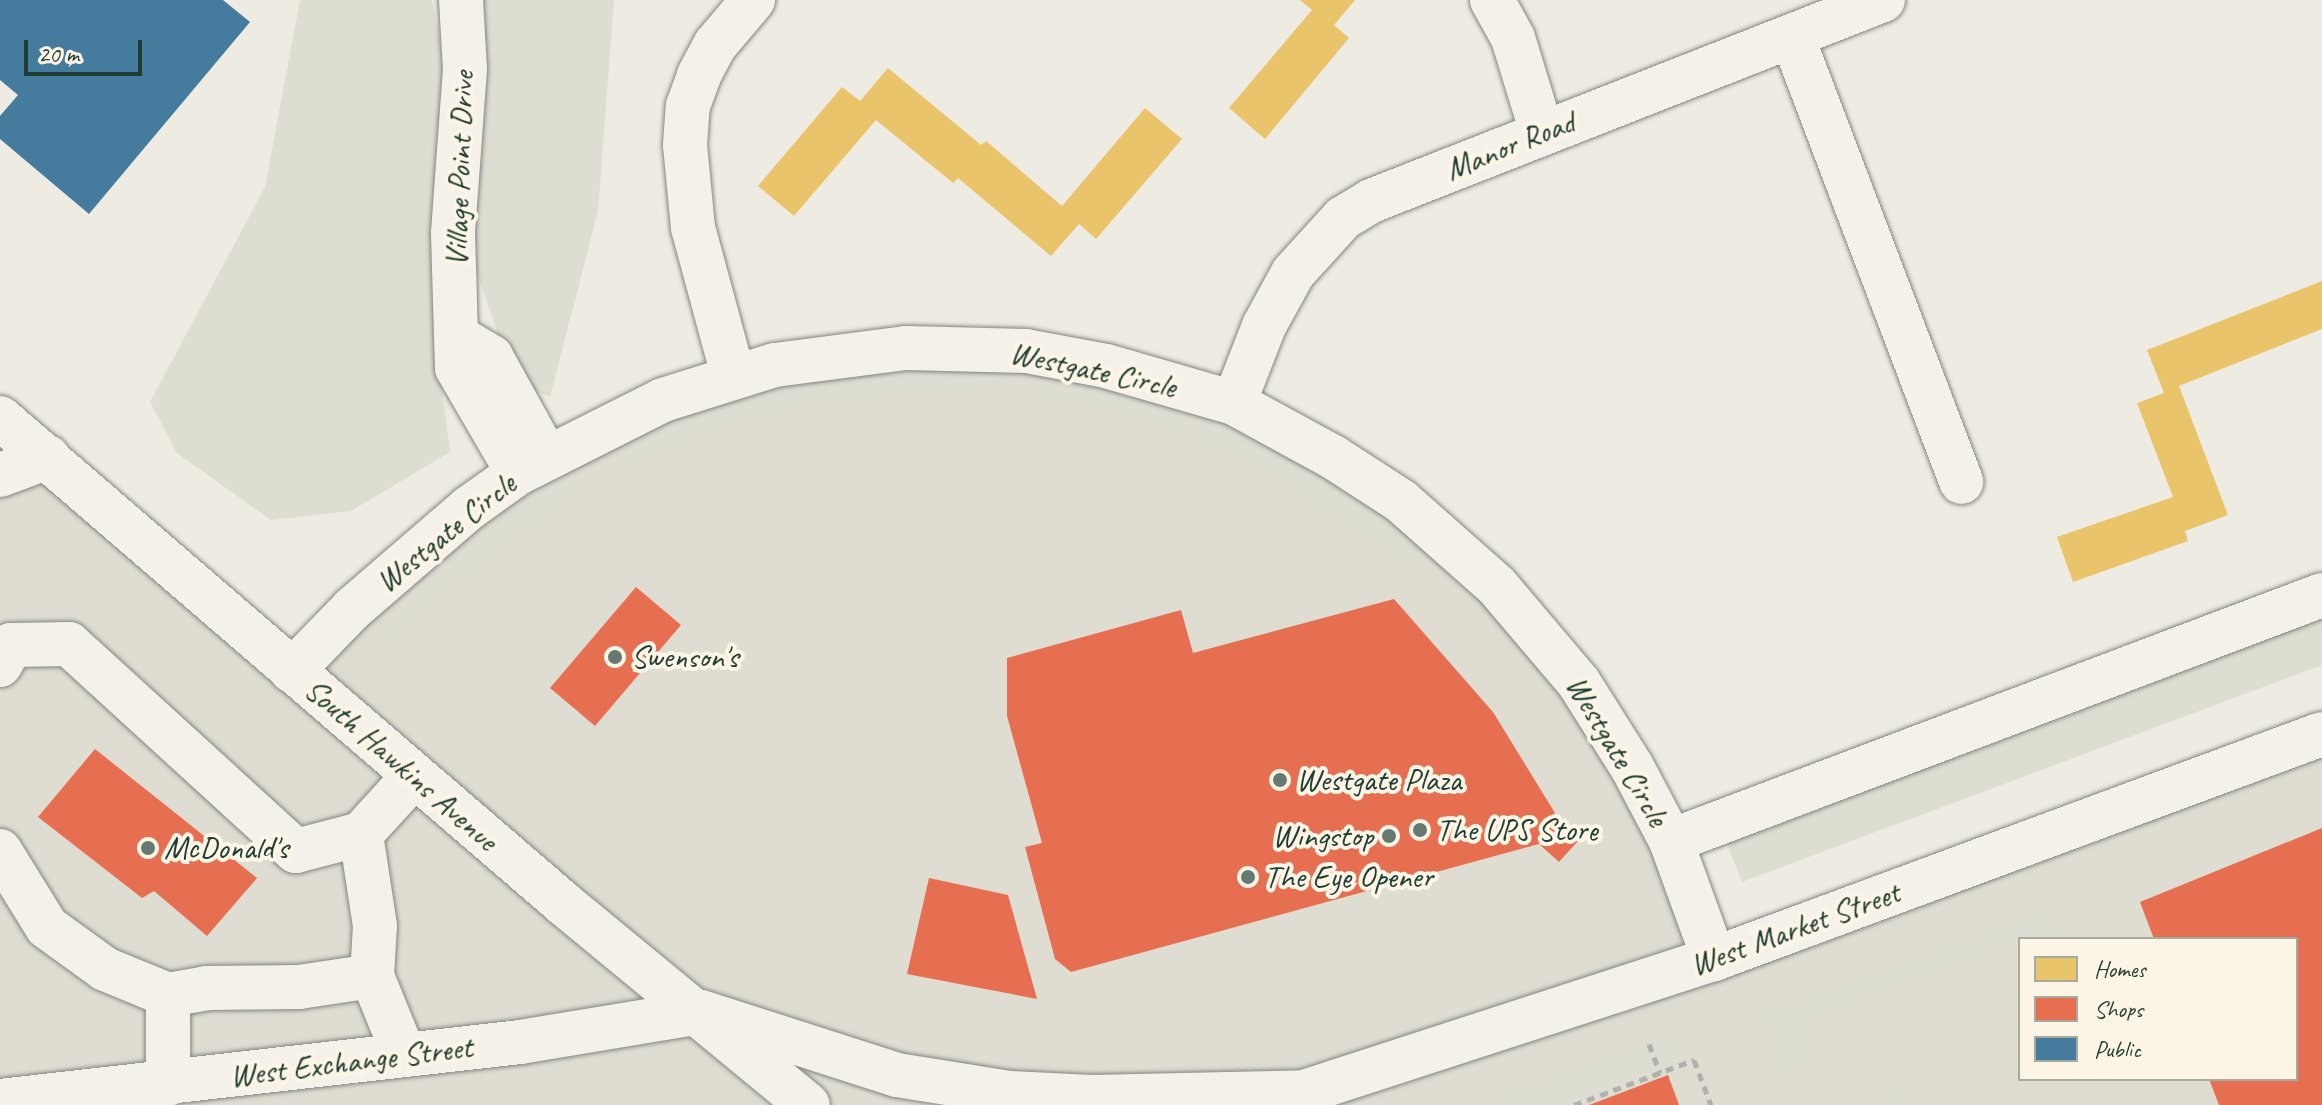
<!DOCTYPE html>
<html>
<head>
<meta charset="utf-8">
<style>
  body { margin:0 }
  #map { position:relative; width:2322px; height:1105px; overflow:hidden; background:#eeebe3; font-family:Caveat,sans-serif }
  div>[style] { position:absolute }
  .built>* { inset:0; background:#dfddd2 }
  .green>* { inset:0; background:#deddd1 }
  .homes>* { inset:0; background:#e9c46a }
  .shops>* { inset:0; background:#e76f51 }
  .public>* { inset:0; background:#457b9d }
  .path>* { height:5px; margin-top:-2.5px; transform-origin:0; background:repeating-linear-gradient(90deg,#afb1ac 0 8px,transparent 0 14px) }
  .roads { filter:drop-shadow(0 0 2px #828681) drop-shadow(0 0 2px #828681) }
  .minor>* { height:44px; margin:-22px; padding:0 22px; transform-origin:22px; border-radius:22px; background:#f4f1eb }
  .major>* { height:44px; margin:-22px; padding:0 22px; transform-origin:22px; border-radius:22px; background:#f4f1eb }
  .dots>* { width:22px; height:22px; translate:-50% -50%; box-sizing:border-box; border:4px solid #fcf5e5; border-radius:50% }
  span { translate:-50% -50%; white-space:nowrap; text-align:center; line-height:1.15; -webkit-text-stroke:8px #fcf5e5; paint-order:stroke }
  .street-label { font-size:32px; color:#1f3d34 }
  .poi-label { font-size:32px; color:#1f3d34 }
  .left { translate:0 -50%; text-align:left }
  .right { translate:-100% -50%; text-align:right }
  .legend { position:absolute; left:2018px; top:937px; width:280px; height:144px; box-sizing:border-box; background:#fcf5e5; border:2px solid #a4ab9e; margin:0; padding:10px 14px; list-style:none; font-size:24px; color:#1f3d34 }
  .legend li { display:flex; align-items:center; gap:16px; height:40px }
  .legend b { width:40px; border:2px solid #a4ab9e }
  .scale { position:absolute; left:24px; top:40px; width:118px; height:36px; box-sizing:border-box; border:4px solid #1f3d34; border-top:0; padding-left:10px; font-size:24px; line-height:28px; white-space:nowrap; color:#1f3d34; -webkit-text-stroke:6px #fcf5e5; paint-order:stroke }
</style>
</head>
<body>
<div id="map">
  <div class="built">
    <i style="clip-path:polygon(evenodd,969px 348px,1277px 426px,1545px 638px,1714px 959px,2322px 734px,2322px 1105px,0 1105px,0 475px,48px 457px,292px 671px,386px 579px,663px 400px,969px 348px,2020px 939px,2296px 939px,2296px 1079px,2020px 1079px,2020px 939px)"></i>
  </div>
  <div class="green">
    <i style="clip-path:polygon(300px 0,432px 0,448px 81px,435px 336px,450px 452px,351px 511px,271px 520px,177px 453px,150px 402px,265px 187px)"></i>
    <i style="clip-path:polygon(472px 0,614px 0,598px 211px,550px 397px,515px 382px,468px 248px)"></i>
    <i style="clip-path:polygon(917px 375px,983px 376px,988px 393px,894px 394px,792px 407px,742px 420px,628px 466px,628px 446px,740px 404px,817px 385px)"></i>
    <i style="clip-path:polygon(1050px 383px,1124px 396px,1182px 416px,1179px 433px,1117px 412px,1042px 398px)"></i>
    <i style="clip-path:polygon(1197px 421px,1303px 470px,1429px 557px,1416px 570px,1285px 479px,1189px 435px)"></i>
    <i style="clip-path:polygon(565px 480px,580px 490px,477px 563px,391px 649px,383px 643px,404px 611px,477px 540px)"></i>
    <i style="clip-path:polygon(2322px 609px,2322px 665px,1742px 882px,1723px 833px)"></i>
    <i style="clip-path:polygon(2053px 909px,2064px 939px,2020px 939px,1803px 1022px,1817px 1059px,1787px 1071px,1801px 1105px,1793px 1105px,1761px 1016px)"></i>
    <i style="clip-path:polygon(1684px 1031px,1694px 1060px,1574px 1105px,1511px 1105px,1507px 1095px)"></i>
    <i style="clip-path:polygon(1884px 1080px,1892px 1081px,1902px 1105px,1887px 1105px,1879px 1086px)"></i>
  </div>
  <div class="homes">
    <i style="clip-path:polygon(1300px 0,1355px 0,1334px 25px,1349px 38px,1265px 139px,1229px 108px,1312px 10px)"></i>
    <i style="clip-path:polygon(888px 68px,981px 145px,986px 141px,1062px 206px,1145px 108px,1182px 139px,1096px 239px,1079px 224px,1051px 256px,958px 178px,953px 183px,876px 120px,794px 216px,758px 186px,842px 87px,860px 101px)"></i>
    <i style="clip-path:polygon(2322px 281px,2322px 329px,2179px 386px,2228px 515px,2185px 531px,2188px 541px,2073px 582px,2057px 537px,2173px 497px,2137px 403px,2164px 393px,2147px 350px)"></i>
  </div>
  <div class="shops">
    <i style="clip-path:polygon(636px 587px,681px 625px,595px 726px,550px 688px)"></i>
    <i style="clip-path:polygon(1394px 599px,1493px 712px,1555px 813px,1552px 817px,1578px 841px,1559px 862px,1539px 844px,1071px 972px,1055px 959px,1025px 847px,1042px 843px,1007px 716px,1007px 658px,1181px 610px,1193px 653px)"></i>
    <i style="clip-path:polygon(95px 749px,257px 878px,207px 936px,154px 891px,142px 898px,38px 817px)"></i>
    <i style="clip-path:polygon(2322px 828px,2322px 1105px,2219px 1105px,2209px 1079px,2296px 1079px,2296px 939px,2154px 939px,2140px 902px)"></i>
    <i style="clip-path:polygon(929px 878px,1008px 895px,1037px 999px,907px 974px)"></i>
    <i style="clip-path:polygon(1668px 1075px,1679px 1105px,1589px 1105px)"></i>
  </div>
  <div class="public">
    <i style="clip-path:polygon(0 0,223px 0,250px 22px,89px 214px,0 139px,0 116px,18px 95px,0 80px)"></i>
  </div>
  <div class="path">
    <i style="left:1649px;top:1044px;width:31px;rotate:69deg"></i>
    <i style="left:1574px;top:1105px;width:128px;rotate:-20.6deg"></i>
    <i style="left:1694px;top:1060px;width:48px;rotate:69.3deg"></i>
  </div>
  <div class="roads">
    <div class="minor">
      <i style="left:461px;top:0;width:69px;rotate:86.7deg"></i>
      <i style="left:465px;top:69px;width:165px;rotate:94.2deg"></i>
      <i style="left:453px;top:234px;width:134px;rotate:88.3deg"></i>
      <i style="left:457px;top:368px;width:121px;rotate:59.8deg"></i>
      <i style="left:1492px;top:0;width:43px;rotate:61.1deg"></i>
      <i style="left:1513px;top:38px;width:99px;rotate:73deg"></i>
      <i style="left:1792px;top:36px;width:477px;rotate:69.2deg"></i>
      <i style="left:458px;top:337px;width:39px;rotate:31deg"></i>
      <i style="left:491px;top:357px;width:115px;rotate:61deg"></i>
      <i style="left:733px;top:375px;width:152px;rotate:-105.2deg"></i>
      <i style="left:693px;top:228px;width:83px;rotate:-95.5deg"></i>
      <i style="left:685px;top:145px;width:39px;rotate:-86deg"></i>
      <i style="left:688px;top:106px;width:33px;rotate:-70deg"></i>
      <i style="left:699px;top:75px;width:34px;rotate:-62deg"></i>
      <i style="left:715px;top:45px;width:59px;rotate:-49.8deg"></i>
      <i style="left:1234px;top:403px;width:83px;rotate:-68.7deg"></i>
      <i style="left:1264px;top:326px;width:60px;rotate:-61.3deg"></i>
      <i style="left:1293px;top:273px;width:74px;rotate:-47.7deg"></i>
      <i style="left:1343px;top:218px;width:33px;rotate:-31deg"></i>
      <i style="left:1371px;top:201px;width:550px;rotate:-21.43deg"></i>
      <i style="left:0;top:475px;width:51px;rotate:-20.6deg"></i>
      <i style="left:0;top:665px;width:23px;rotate:-61deg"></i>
      <i style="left:11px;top:645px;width:58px;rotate:-1deg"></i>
      <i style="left:69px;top:644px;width:307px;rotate:42.4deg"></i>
      <i style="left:296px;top:851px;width:67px;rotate:-14.7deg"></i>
      <i style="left:361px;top:834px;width:79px;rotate:-47.6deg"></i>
      <i style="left:292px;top:671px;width:86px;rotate:-45.9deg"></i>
      <i style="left:352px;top:609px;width:155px;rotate:-40.8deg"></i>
      <i style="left:469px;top:508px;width:60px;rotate:-35.5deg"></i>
      <i style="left:518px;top:473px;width:162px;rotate:-26.7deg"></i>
      <i style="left:663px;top:400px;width:117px;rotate:-17.4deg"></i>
      <i style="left:775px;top:365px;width:132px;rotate:-7.4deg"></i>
      <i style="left:906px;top:348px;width:120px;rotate:1.4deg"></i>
      <i style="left:1026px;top:351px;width:81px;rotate:10.6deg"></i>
      <i style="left:1106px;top:366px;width:133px;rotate:16.1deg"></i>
      <i style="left:1234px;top:403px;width:113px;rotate:28.6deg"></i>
      <i style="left:1333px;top:457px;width:81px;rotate:32.9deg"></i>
      <i style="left:1401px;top:501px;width:127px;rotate:41.5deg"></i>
      <i style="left:1496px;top:585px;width:128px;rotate:49.7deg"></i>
      <i style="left:1579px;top:683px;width:99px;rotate:57.8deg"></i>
      <i style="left:1632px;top:767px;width:84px;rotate:62.2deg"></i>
      <i style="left:1671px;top:841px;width:126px;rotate:70deg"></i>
      <i style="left:1671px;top:841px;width:696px;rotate:-20.7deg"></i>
      <i style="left:0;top:851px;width:89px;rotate:58.3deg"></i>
      <i style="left:47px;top:927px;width:72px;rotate:35.9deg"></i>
      <i style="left:105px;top:969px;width:68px;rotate:22.4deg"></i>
      <i style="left:168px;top:995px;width:39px;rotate:-10deg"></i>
      <i style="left:206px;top:988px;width:93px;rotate:-0.6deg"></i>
      <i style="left:299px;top:987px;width:74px;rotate:-8.6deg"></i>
      <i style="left:372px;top:976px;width:50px;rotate:-86.6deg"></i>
      <i style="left:375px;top:926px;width:93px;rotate:-98.7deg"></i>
      <i style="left:372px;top:976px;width:85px;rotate:67.9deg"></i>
      <i style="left:168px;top:995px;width:89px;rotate:90deg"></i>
    </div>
    <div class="major">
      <i style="left:0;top:418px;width:745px;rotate:40.75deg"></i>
      <i style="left:564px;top:904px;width:316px;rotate:39.5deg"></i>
      <i style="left:1279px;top:1100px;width:457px;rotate:-18deg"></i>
      <i style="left:1714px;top:959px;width:648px;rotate:-20.31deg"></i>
      <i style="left:0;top:1101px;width:523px;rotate:-6.47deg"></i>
      <i style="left:520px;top:1042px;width:183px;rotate:-9.4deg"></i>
      <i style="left:701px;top:1012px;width:206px;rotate:17.8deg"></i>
      <i style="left:897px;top:1075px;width:114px;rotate:9.1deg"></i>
      <i style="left:1010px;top:1093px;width:82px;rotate:2.8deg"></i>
      <i style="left:1092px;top:1097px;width:215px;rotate:-1.3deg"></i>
    </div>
  </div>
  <div class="dots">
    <i style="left:615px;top:657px;background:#677a71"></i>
    <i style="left:1280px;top:780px;background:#677a71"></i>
    <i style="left:1420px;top:830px;background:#677a71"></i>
    <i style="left:1389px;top:836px;background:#677a71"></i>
    <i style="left:148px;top:848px;background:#677a71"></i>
    <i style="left:1248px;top:877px;background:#677a71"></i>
  </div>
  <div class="street-label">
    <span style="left:1510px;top:146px;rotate:-22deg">Manor Road</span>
    <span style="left:460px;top:169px;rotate:-88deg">Village Point Drive</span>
    <span style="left:1093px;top:370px;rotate:12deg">Westgate Circle</span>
    <span style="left:446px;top:533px;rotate:-39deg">Westgate Circle</span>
    <span style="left:1617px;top:751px;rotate:59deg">Westgate Circle</span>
    <span style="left:401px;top:765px;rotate:41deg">South Hawkins Avenue</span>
    <span style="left:1795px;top:929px;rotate:-20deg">West Market Street</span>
    <span style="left:351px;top:1062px;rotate:-7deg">West Exchange Street</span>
  </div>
  <div class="poi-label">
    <span class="left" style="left:631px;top:657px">Swenson's</span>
    <span class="left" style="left:1296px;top:780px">Westgate Plaza</span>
    <span class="left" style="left:1436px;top:830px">The UPS Store</span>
    <span class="right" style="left:1373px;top:836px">Wingstop</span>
    <span class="left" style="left:164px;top:848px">McDonald's</span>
    <span class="left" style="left:1264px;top:877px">The Eye Opener</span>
  </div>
  <ul class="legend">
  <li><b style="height:22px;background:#e9c46a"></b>Homes</li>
  <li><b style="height:22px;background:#e76f51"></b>Shops</li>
  <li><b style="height:22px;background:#457b9d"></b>Public</li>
  </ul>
  <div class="scale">20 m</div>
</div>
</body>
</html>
